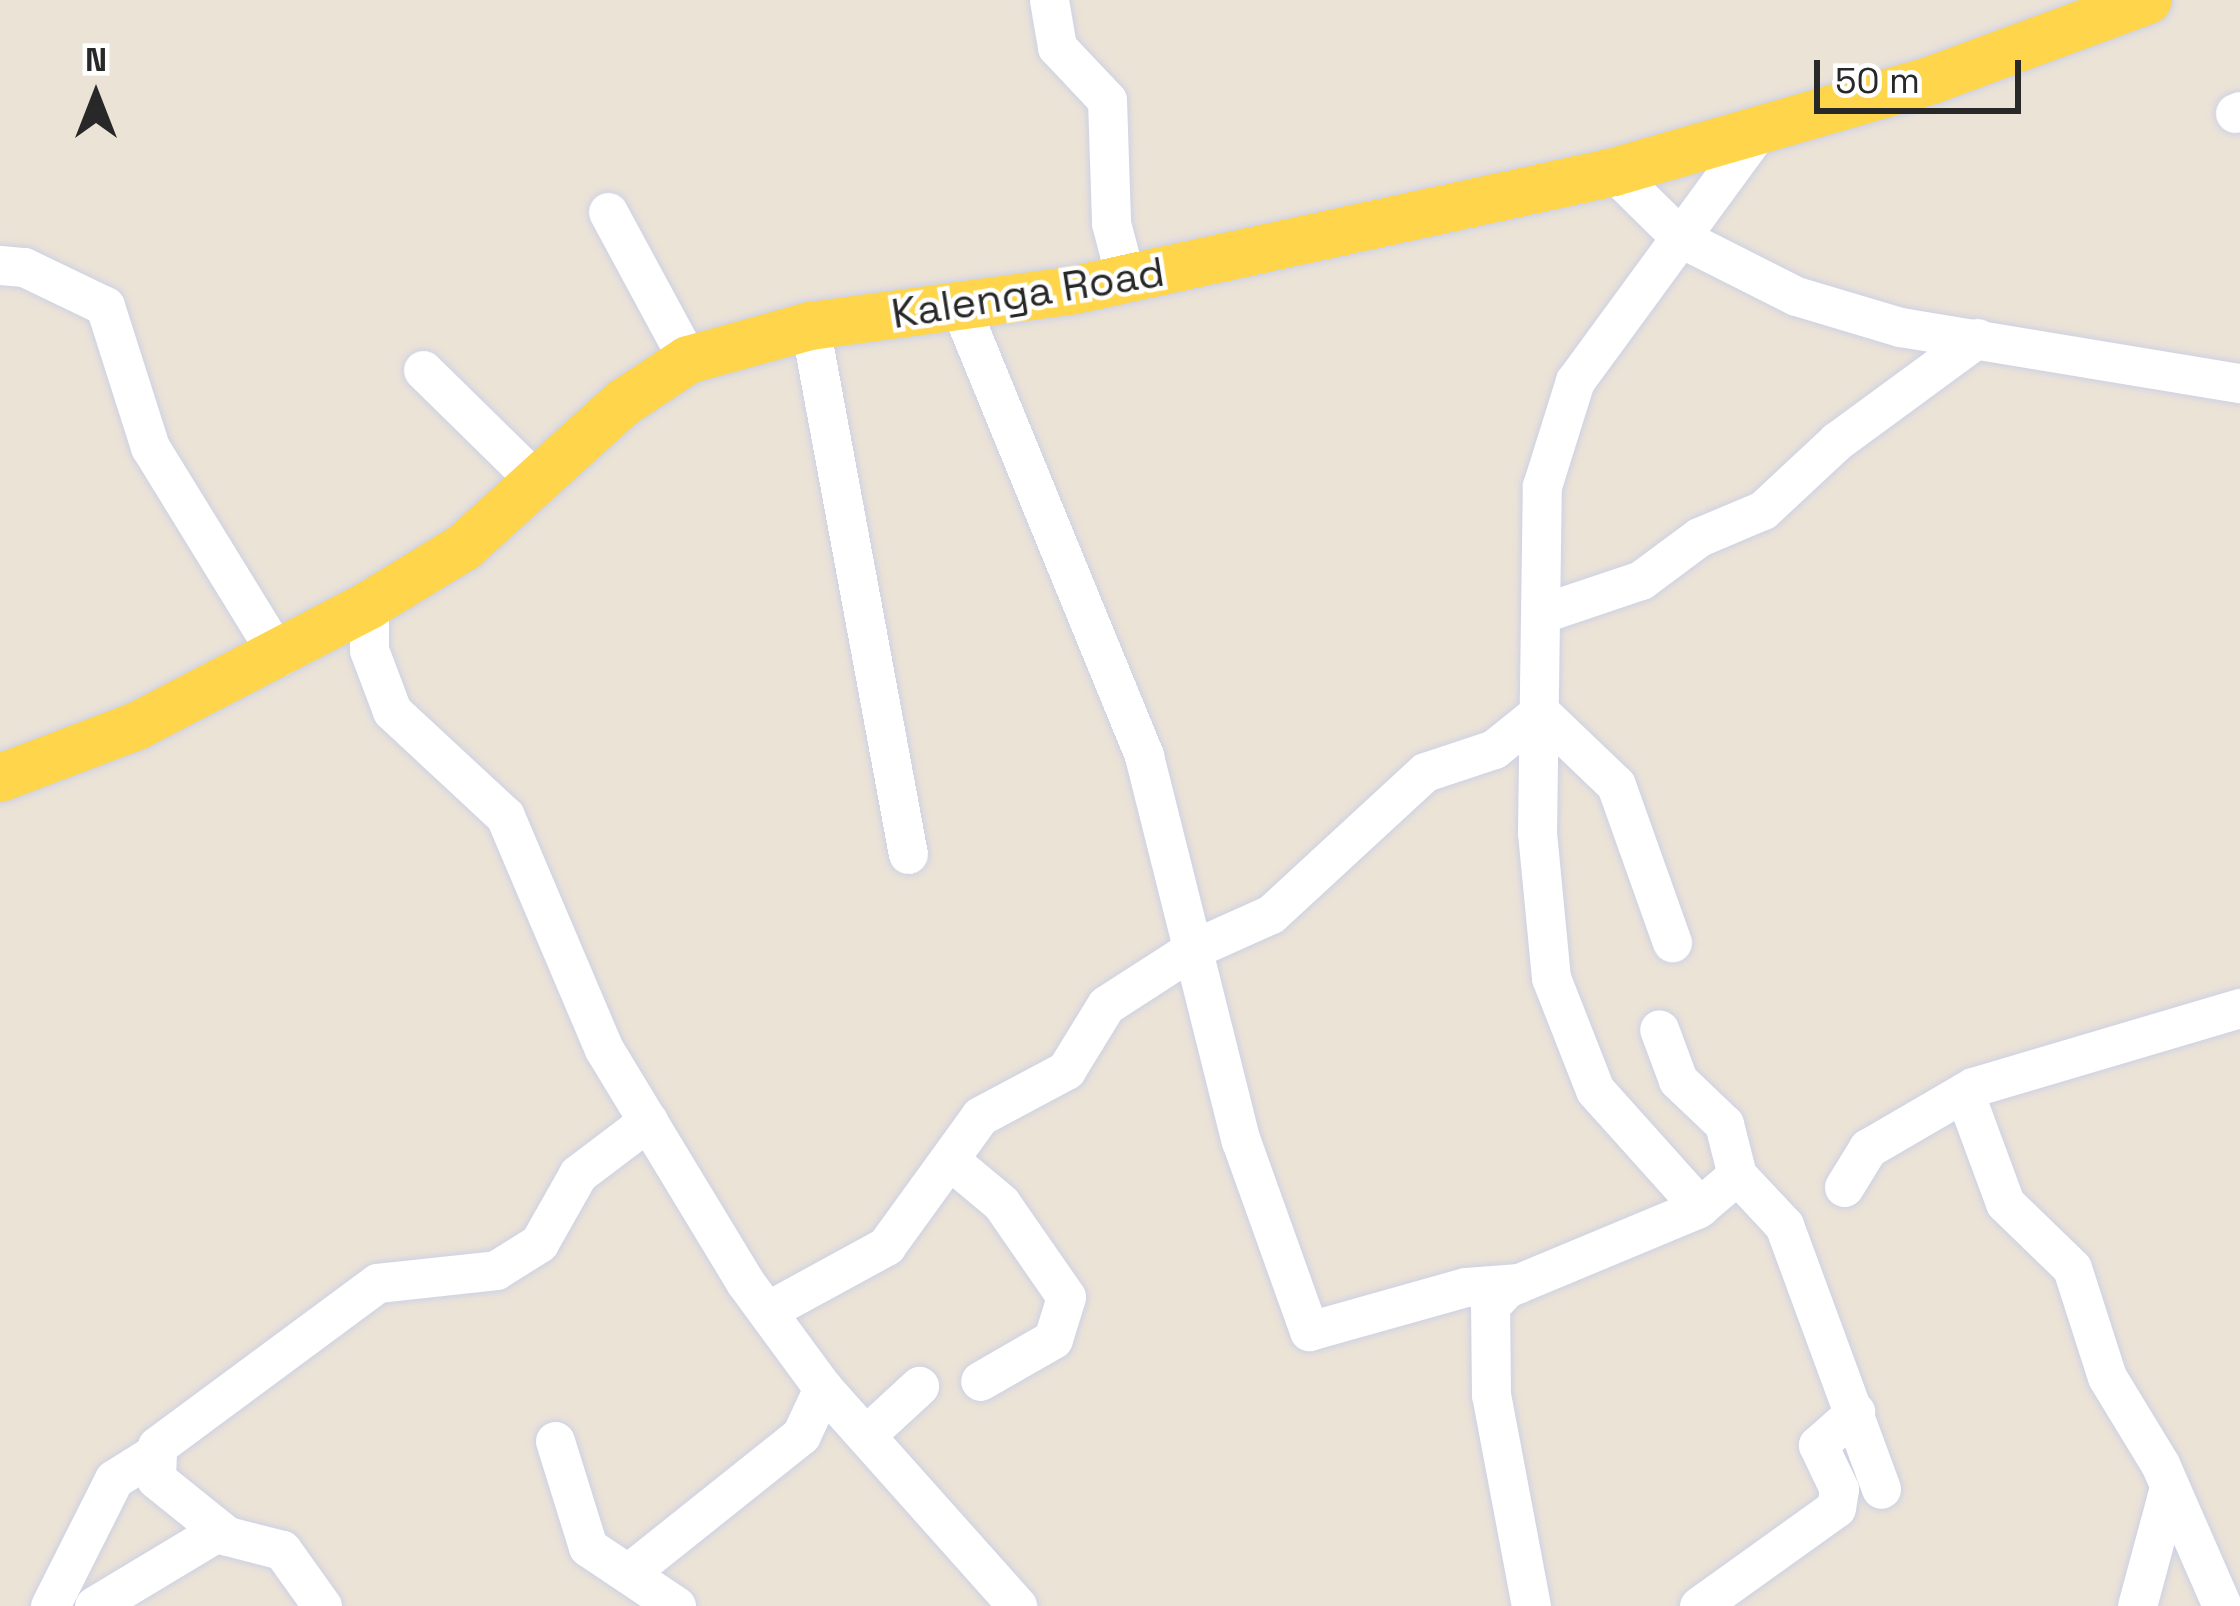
<!DOCTYPE html>
<html>
<head>
<meta charset="utf-8">
<style>
  body { margin:0 }
  #map { position:relative; width:2240px; height:1606px; overflow:hidden; background:#ece3d7; font-family:"Space Grotesk",sans-serif }
  div>[style] { position:absolute }
  .roads { filter:drop-shadow(0 0 3px #cdd1e3) drop-shadow(0 0 3px #cdd1e3) }
  .minor>* { height:39px; margin:-19.5px; padding:0 19.5px; transform-origin:19.5px; border-radius:19.5px; background:#fff }
  .major>* { height:48px; margin:-24px; padding:0 24px; transform-origin:24px; border-radius:24px; background:#fed54b }
  span { translate:-50% -50%; white-space:nowrap; text-align:center; line-height:1.15; -webkit-text-stroke:9px #fff; paint-order:stroke }
  .street-label { font-size:42px; color:#282828 }
  .north { position:absolute; left:36px; top:36px; width:120px; height:120px; -webkit-text-stroke:9px #fff; paint-order:stroke; rotate:0deg; font-size:33px; font-weight:700; line-height:48px; text-align:center; color:#282828 }
  .north::after { content:''; display:block; margin:auto; width:42px; height:54px; background:#282828; clip-path:polygon(50% 0,100% 100%,50% 72%,0 100%) }
  .scale { position:absolute; left:1814px; top:60px; width:207px; height:54px; box-sizing:border-box; border:6px solid #282828; border-top:0; padding-left:15px; font-size:36px; line-height:42px; white-space:nowrap; color:#282828; -webkit-text-stroke:9px #fff; paint-order:stroke }
</style>
</head>
<body>
<div id="map">
  <div class="roads">
    <div class="minor">
      <i style="left:1049px;top:0;width:48px;rotate:80.3deg"></i>
      <i style="left:1057px;top:47px;width:73px;rotate:46.7deg"></i>
      <i style="left:1107px;top:100px;width:123px;rotate:88.1deg"></i>
      <i style="left:1111px;top:223px;width:59px;rotate:75.3deg"></i>
      <i style="left:2235px;top:113px;width:5px;rotate:-22deg"></i>
      <i style="left:1614px;top:172px;width:94px;rotate:44.6deg"></i>
      <i style="left:1681px;top:238px;width:129px;rotate:26.8deg"></i>
      <i style="left:1796px;top:296px;width:109px;rotate:16.6deg"></i>
      <i style="left:1900px;top:327px;width:345px;rotate:9.4deg"></i>
      <i style="left:608px;top:212px;width:168px;rotate:61.6deg"></i>
      <i style="left:0;top:265px;width:24px;rotate:5deg"></i>
      <i style="left:24px;top:267px;width:90px;rotate:25.7deg"></i>
      <i style="left:105px;top:306px;width:148px;rotate:72.3deg"></i>
      <i style="left:150px;top:447px;width:246px;rotate:58.4deg"></i>
      <i style="left:961px;top:309px;width:483px;rotate:67.7deg"></i>
      <i style="left:1144px;top:756px;width:397px;rotate:75.9deg"></i>
      <i style="left:1241px;top:1141px;width:202px;rotate:70.3deg"></i>
      <i style="left:1309px;top:1331px;width:163px;rotate:-15.7deg"></i>
      <i style="left:1466px;top:1287px;width:53px;rotate:-4.3deg"></i>
      <i style="left:810px;top:326px;width:537px;rotate:79.49deg"></i>
      <i style="left:423px;top:370px;width:157px;rotate:44.5deg"></i>
      <i style="left:369px;top:605px;width:45px;rotate:90deg"></i>
      <i style="left:369px;top:650px;width:65px;rotate:69.3deg"></i>
      <i style="left:392px;top:711px;width:154px;rotate:42.9deg"></i>
      <i style="left:505px;top:816px;width:253px;rotate:67deg"></i>
      <i style="left:604px;top:1049px;width:272px;rotate:58.8deg"></i>
      <i style="left:745px;top:1282px;width:132px;rotate:53.7deg"></i>
      <i style="left:823px;top:1388px;width:292px;rotate:48.3deg"></i>
      <i style="left:1540px;top:614px;width:107px;rotate:-18.6deg"></i>
      <i style="left:1641px;top:580px;width:72px;rotate:-36.6deg"></i>
      <i style="left:1699px;top:537px;width:69px;rotate:-22.9deg"></i>
      <i style="left:1763px;top:510px;width:101px;rotate:-43deg"></i>
      <i style="left:1837px;top:441px;width:174px;rotate:-36.3deg"></i>
      <i style="left:1964px;top:1092px;width:118px;rotate:69.7deg"></i>
      <i style="left:2005px;top:1203px;width:93px;rotate:44.1deg"></i>
      <i style="left:2072px;top:1268px;width:114px;rotate:72.2deg"></i>
      <i style="left:2107px;top:1377px;width:102px;rotate:58.7deg"></i>
      <i style="left:2160px;top:1464px;width:155px;rotate:66.4deg"></i>
      <i style="left:952px;top:1162px;width:64px;rotate:39.9deg"></i>
      <i style="left:1001px;top:1203px;width:114px;rotate:55.3deg"></i>
      <i style="left:1066px;top:1297px;width:44px;rotate:107.2deg"></i>
      <i style="left:1053px;top:1339px;width:84px;rotate:150.1deg"></i>
      <i style="left:1737px;top:1175px;width:69px;rotate:46.8deg"></i>
      <i style="left:1784px;top:1225px;width:281px;rotate:69.8deg"></i>
      <i style="left:1844px;top:1187px;width:46px;rotate:-58.4deg"></i>
      <i style="left:1868px;top:1148px;width:121px;rotate:-30.2deg"></i>
      <i style="left:1973px;top:1087px;width:278px;rotate:-16.5deg"></i>
      <i style="left:1700px;top:1207px;width:157px;rotate:-131.9deg"></i>
      <i style="left:1595px;top:1090px;width:120px;rotate:-111.4deg"></i>
      <i style="left:1551px;top:978px;width:147px;rotate:-95.5deg"></i>
      <i style="left:1537px;top:832px;width:346px;rotate:-89.2deg"></i>
      <i style="left:1542px;top:486px;width:110px;rotate:-72.6deg"></i>
      <i style="left:1575px;top:381px;width:313px;rotate:-53.8deg"></i>
      <i style="left:767px;top:1311px;width:136px;rotate:-28.6deg"></i>
      <i style="left:886px;top:1246px;width:160px;rotate:-54.1deg"></i>
      <i style="left:980px;top:1116px;width:98px;rotate:-28.1deg"></i>
      <i style="left:1066px;top:1070px;width:76px;rotate:-58.4deg"></i>
      <i style="left:1106px;top:1005px;width:103px;rotate:-32.8deg"></i>
      <i style="left:1193px;top:949px;width:85px;rotate:-24.2deg"></i>
      <i style="left:1271px;top:914px;width:209px;rotate:-42.7deg"></i>
      <i style="left:1425px;top:772px;width:73px;rotate:-18.4deg"></i>
      <i style="left:1494px;top:749px;width:59px;rotate:-38.8deg"></i>
      <i style="left:1540px;top:712px;width:105px;rotate:43.8deg"></i>
      <i style="left:1616px;top:785px;width:167px;rotate:70.4deg"></i>
      <i style="left:867px;top:1434px;width:71px;rotate:-42.7deg"></i>
      <i style="left:555px;top:1441px;width:111px;rotate:72.7deg"></i>
      <i style="left:588px;top:1547px;width:106px;rotate:33.8deg"></i>
      <i style="left:632px;top:1570px;width:216px;rotate:-38.6deg"></i>
      <i style="left:801px;top:1435px;width:52px;rotate:-64.9deg"></i>
      <i style="left:50px;top:1606px;width:142px;rotate:-63.3deg"></i>
      <i style="left:114px;top:1479px;width:47px;rotate:-32deg"></i>
      <i style="left:94px;top:1606px;width:146px;rotate:-31deg"></i>
      <i style="left:322px;top:1606px;width:69px;rotate:-125.5deg"></i>
      <i style="left:282px;top:1550px;width:57px;rotate:-165.7deg"></i>
      <i style="left:227px;top:1536px;width:91px;rotate:-141.2deg"></i>
      <i style="left:156px;top:1479px;width:33px;rotate:-88deg"></i>
      <i style="left:157px;top:1446px;width:274px;rotate:-36.5deg"></i>
      <i style="left:377px;top:1283px;width:120px;rotate:-6.2deg"></i>
      <i style="left:496px;top:1270px;width:51px;rotate:-32.1deg"></i>
      <i style="left:539px;top:1243px;width:79px;rotate:-60.5deg"></i>
      <i style="left:578px;top:1174px;width:88px;rotate:-37.1deg"></i>
      <i style="left:1531px;top:1606px;width:215px;rotate:-100.7deg"></i>
      <i style="left:1491px;top:1395px;width:89px;rotate:-90.6deg"></i>
      <i style="left:1490px;top:1306px;width:25px;rotate:-47deg"></i>
      <i style="left:1507px;top:1288px;width:206px;rotate:-22.6deg"></i>
      <i style="left:1697px;top:1209px;width:52px;rotate:-40.4deg"></i>
      <i style="left:1737px;top:1175px;width:53px;rotate:-104.3deg"></i>
      <i style="left:1724px;top:1124px;width:64px;rotate:-136.3deg"></i>
      <i style="left:1678px;top:1080px;width:54px;rotate:-110.4deg"></i>
      <i style="left:1699px;top:1606px;width:168px;rotate:-35.6deg"></i>
      <i style="left:1836px;top:1508px;width:19px;rotate:-81deg"></i>
      <i style="left:1839px;top:1489px;width:49px;rotate:-115.5deg"></i>
      <i style="left:1818px;top:1445px;width:50px;rotate:-41.7deg"></i>
      <i style="left:2137px;top:1606px;width:123px;rotate:-74.9deg"></i>
    </div>
    <div class="major">
      <i style="left:0;top:778px;width:147px;rotate:-20.8deg"></i>
      <i style="left:137px;top:726px;width:262px;rotate:-27.5deg"></i>
      <i style="left:369px;top:605px;width:111px;rotate:-31.4deg"></i>
      <i style="left:464px;top:547px;width:215px;rotate:-42.2deg"></i>
      <i style="left:623px;top:403px;width:78px;rotate:-33.5deg"></i>
      <i style="left:688px;top:360px;width:127px;rotate:-15.6deg"></i>
      <i style="left:810px;top:326px;width:267px;rotate:-7.7deg"></i>
      <i style="left:1075px;top:290px;width:552px;rotate:-12.35deg"></i>
      <i style="left:1614px;top:172px;width:331px;rotate:-16.1deg"></i>
      <i style="left:1932px;top:80px;width:230px;rotate:-20.3deg"></i>
    </div>
  </div>
  <div class="street-label">
    <span style="left:1028px;top:293px;rotate:-9deg">Kalenga Road</span>
  </div>
  <div class="north">N</div>
  <div class="scale">50 m</div>
</div>
</body>
</html>
